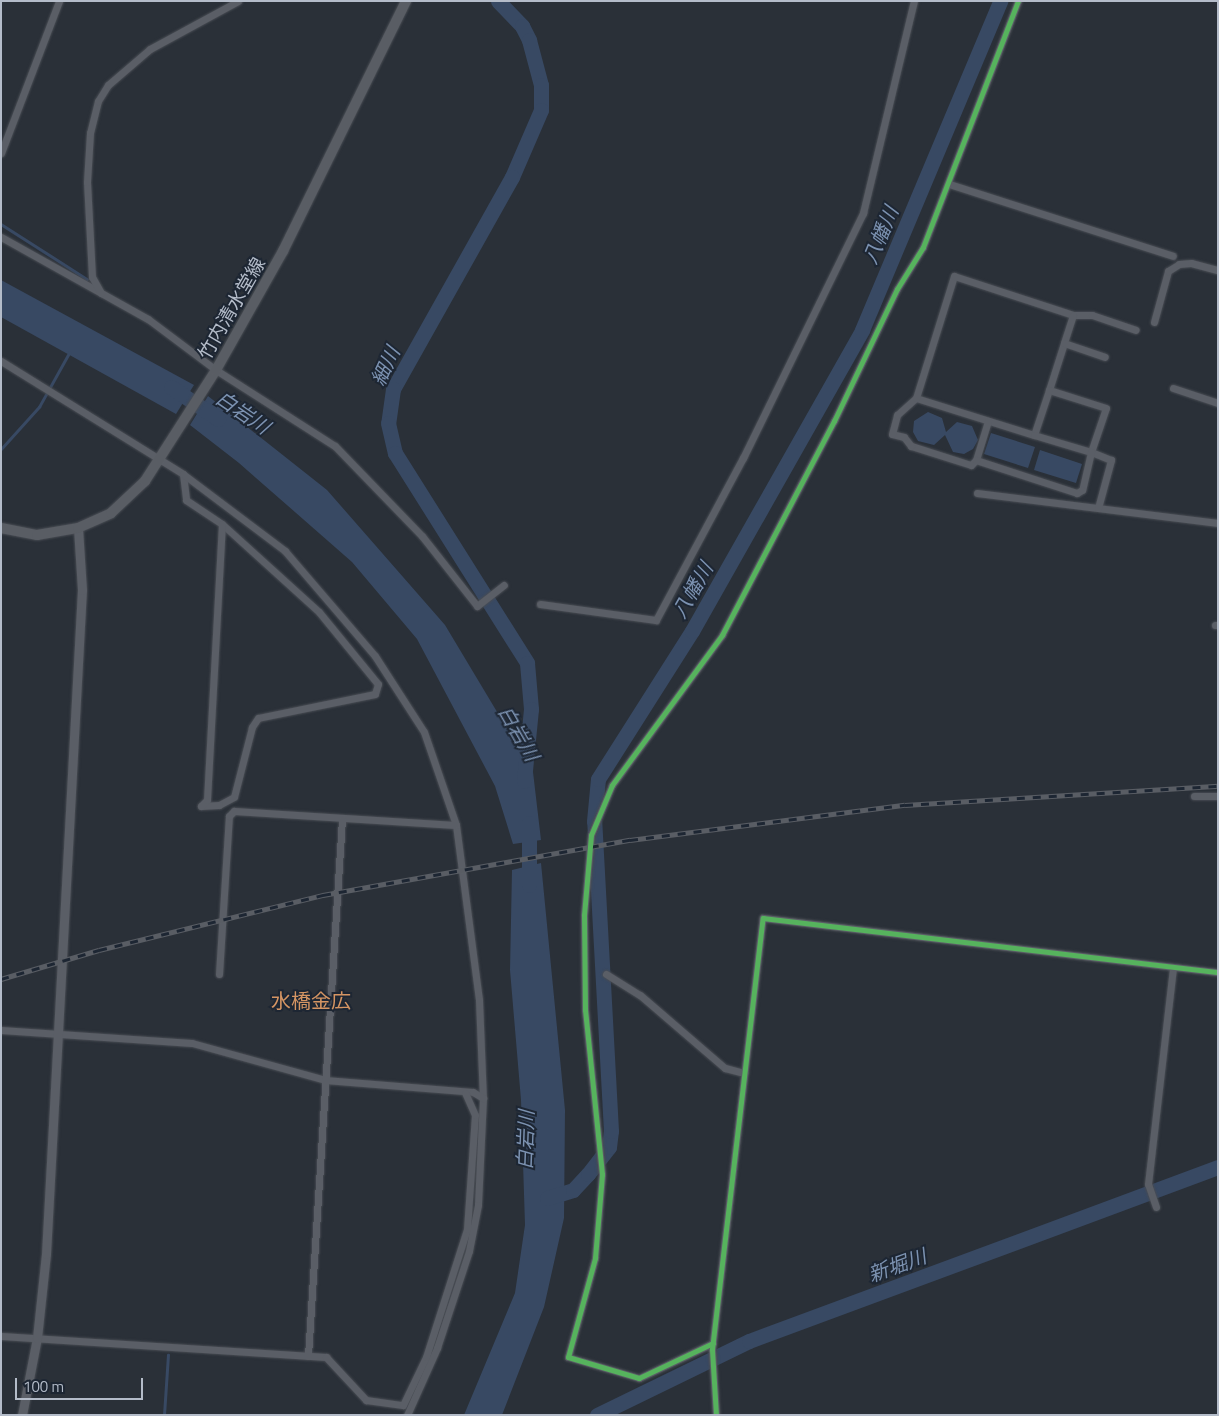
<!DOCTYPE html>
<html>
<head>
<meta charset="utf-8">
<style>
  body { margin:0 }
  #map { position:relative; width:1219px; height:1416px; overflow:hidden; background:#2a3038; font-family:"Titillium Web","Noto Sans JP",sans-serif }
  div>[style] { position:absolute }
  .water>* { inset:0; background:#384963 }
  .stream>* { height:2.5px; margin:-1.25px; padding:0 1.25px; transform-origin:1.25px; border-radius:1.25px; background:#384963 }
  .river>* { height:15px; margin:-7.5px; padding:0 7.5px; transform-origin:7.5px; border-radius:7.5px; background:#384963 }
  .roads { filter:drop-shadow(0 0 1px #484c53) drop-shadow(0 0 1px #484c53) }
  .minor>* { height:7px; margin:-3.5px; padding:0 3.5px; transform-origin:3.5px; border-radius:3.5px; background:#5a5e66 }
  .tertiary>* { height:9px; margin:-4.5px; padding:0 4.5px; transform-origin:4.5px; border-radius:4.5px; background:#5a5e66 }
  .secondary>* { height:10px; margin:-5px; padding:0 5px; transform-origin:5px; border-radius:5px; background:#595d64 }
  .rail>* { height:4.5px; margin-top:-2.25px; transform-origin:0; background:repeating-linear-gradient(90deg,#1d2633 0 8px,#595d64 0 16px); box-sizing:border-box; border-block:1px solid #595d64 }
  .cycleway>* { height:5px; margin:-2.5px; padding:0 2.5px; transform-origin:2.5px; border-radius:2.5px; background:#56b35d }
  span { translate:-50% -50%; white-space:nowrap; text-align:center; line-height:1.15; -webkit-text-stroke:4px #1d2633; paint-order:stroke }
  .street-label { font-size:19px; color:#b4bcc9 }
  .water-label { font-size:20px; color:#7c92b1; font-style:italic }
  .neighbourhood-label { font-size:20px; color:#d59563 }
  .frame { position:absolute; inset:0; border:2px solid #b4bcc9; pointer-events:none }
  .scale { position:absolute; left:15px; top:1378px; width:128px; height:22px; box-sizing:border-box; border:2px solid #b4bcc9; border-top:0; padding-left:6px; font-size:15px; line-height:18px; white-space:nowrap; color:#b4bcc9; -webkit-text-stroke:4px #1d2633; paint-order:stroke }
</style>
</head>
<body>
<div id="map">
  <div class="water">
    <i style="clip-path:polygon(1px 280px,194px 385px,176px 414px,1px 317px)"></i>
    <i style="clip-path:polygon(208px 396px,327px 490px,445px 625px,533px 772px,541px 840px,513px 844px,495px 786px,417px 639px,352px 562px,239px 463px,190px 425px)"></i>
    <i style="clip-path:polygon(928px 412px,942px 418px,946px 432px,957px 422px,972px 426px,978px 440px,973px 449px,964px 454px,953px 452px,945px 435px,934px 445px,918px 441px,913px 432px,914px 421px)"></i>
    <i style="clip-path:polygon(991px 433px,1035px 447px,1028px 468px,984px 454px)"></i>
    <i style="clip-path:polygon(1040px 450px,1082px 464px,1076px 483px,1034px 470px)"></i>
    <i style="clip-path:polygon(541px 863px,565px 1110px,564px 1218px,544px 1307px,502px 1415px,464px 1415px,515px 1293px,525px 1225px,521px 1100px,510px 970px,512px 870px)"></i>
  </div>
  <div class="stream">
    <i style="left:1px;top:224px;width:102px;rotate:32.6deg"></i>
    <i style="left:1px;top:449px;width:57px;rotate:-47.9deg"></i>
    <i style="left:39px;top:407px;width:62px;rotate:-60.9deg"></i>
    <i style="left:164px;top:1415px;width:60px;rotate:-86.2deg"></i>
  </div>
  <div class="river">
    <i style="left:498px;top:1px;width:35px;rotate:46deg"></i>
    <i style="left:522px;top:26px;width:16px;rotate:63deg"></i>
    <i style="left:529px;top:40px;width:47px;rotate:75.1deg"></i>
    <i style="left:541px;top:85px;width:25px;rotate:90deg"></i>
    <i style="left:541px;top:110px;width:73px;rotate:113.4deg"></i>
    <i style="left:512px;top:177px;width:243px;rotate:119.3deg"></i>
    <i style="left:393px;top:389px;width:34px;rotate:98deg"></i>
    <i style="left:388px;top:423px;width:31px;rotate:77deg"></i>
    <i style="left:395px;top:453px;width:248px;rotate:57.8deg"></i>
    <i style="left:527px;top:663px;width:46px;rotate:85deg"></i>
    <i style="left:531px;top:709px;width:72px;rotate:95.6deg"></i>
    <i style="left:171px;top:387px;width:57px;rotate:34.2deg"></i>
    <i style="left:529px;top:823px;width:62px;rotate:90deg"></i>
    <i style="left:547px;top:1198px;width:27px;rotate:-17deg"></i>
    <i style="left:573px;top:1190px;width:22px;rotate:-47deg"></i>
    <i style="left:588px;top:1174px;width:34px;rotate:-52deg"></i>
    <i style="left:609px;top:1147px;width:16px;rotate:-83deg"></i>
    <i style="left:611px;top:1131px;width:310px;rotate:-93.1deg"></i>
    <i style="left:594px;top:821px;width:42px;rotate:-84.6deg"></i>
    <i style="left:598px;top:779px;width:175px;rotate:-57.6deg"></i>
    <i style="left:692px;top:631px;width:346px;rotate:-60.5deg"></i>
    <i style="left:862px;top:330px;width:357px;rotate:-67.2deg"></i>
    <i style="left:597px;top:1415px;width:169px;rotate:-26deg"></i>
    <i style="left:749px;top:1341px;width:500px;rotate:-20.35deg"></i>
  </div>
  <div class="roads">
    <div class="minor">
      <i style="left:1px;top:153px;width:163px;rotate:-69.1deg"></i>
      <i style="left:949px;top:184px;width:235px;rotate:17.8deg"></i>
      <i style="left:1px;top:237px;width:168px;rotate:29.2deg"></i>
      <i style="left:148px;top:319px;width:85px;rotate:36.9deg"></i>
      <i style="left:216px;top:370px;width:141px;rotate:32.6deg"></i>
      <i style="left:335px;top:446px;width:125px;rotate:46deg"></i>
      <i style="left:422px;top:536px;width:89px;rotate:51.8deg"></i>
      <i style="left:477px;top:606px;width:34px;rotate:-38deg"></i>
      <i style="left:101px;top:293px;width:18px;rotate:-119deg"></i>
      <i style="left:92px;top:277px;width:95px;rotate:-93deg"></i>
      <i style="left:87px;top:182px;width:49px;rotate:-86.5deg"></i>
      <i style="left:90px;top:133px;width:33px;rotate:-76deg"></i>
      <i style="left:98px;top:101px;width:19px;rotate:-58deg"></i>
      <i style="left:108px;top:85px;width:55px;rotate:-40.6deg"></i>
      <i style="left:150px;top:49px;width:100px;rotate:-28.6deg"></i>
      <i style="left:1073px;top:315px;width:19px"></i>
      <i style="left:1092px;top:315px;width:46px;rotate:18.8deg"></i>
      <i style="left:1154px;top:322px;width:53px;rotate:-74.6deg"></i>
      <i style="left:1168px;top:271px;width:13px;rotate:-32deg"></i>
      <i style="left:1179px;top:264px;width:12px;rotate:-5deg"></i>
      <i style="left:1191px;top:263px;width:28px;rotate:15deg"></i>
      <i style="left:1px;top:361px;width:214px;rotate:31.8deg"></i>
      <i style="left:183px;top:474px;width:26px;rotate:83deg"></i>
      <i style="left:186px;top:500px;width:43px;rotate:33.7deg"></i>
      <i style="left:222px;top:524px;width:131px;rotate:42.2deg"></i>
      <i style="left:319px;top:612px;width:93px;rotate:50.7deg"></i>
      <i style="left:378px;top:684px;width:10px;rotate:107deg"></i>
      <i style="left:375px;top:694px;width:119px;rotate:168.4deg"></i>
      <i style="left:258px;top:718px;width:11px;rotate:124deg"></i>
      <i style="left:252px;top:727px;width:72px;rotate:104.4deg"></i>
      <i style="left:234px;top:797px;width:17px;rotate:152deg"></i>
      <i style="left:219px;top:805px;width:18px;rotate:177deg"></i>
      <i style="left:1173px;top:388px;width:47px;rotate:18.4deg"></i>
      <i style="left:1049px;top:390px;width:49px;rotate:-72.3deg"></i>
      <i style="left:916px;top:398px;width:124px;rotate:17.4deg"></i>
      <i style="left:976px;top:460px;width:41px;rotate:-72.9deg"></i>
      <i style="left:183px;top:474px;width:128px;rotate:37deg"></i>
      <i style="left:285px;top:551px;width:138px;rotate:49.4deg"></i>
      <i style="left:375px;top:656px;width:90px;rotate:57.2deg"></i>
      <i style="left:424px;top:732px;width:98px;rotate:71deg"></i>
      <i style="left:456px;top:825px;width:177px;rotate:82.5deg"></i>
      <i style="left:479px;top:1000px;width:98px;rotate:87.7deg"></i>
      <i style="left:483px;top:1098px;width:107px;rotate:92.7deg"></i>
      <i style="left:478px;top:1205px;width:47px;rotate:101.1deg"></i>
      <i style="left:469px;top:1251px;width:102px;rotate:108.3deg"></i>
      <i style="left:437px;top:1348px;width:73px;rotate:114.1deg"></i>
      <i style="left:977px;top:493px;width:243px;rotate:7.1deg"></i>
      <i style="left:1098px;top:508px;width:50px;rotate:-74.8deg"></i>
      <i style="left:1111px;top:460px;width:22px;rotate:-158deg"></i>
      <i style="left:1091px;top:452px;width:46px;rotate:-71.2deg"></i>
      <i style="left:1106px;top:408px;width:60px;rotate:-162.5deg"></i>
      <i style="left:1049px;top:390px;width:47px;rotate:108.4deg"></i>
      <i style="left:1034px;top:435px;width:59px;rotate:16.6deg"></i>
      <i style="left:1091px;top:452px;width:39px;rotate:103deg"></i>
      <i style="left:1082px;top:490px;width:6px;rotate:149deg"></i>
      <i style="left:1077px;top:493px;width:106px;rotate:-161.9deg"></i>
      <i style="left:976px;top:460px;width:7px;rotate:135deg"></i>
      <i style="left:971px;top:465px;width:63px;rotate:-162.4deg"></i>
      <i style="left:911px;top:446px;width:11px;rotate:-128deg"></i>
      <i style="left:904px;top:437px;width:12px;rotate:-166deg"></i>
      <i style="left:892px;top:434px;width:20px;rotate:-75deg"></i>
      <i style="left:897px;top:415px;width:25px;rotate:-42deg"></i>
      <i style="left:916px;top:398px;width:128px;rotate:-72.7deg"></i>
      <i style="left:954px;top:276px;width:125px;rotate:18.1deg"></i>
      <i style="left:1073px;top:315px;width:29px;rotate:108deg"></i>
      <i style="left:1064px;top:343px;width:43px;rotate:18.9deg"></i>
      <i style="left:540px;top:604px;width:117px;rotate:7.9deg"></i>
      <i style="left:656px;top:620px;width:184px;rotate:-61.8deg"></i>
      <i style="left:743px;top:458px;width:273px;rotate:-63.9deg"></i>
      <i style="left:863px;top:213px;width:218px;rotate:-76.5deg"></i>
      <i style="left:1215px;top:625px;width:3px"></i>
      <i style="left:1194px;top:796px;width:24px"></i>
      <i style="left:201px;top:806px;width:8px;rotate:-45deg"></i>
      <i style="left:207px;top:800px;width:276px;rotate:-86.9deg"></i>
      <i style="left:219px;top:974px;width:158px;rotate:-86.4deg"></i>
      <i style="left:229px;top:816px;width:7px;rotate:-45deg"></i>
      <i style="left:234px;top:811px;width:222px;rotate:3.6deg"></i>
      <i style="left:606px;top:974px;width:40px;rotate:32deg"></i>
      <i style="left:640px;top:995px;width:112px;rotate:40.7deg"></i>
      <i style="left:725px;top:1068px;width:20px;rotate:15deg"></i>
      <i style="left:1px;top:1030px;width:191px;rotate:3.9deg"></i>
      <i style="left:192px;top:1043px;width:138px;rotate:15.5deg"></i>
      <i style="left:325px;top:1080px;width:148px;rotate:4.6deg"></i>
      <i style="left:473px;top:1092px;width:12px;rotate:31deg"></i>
      <i style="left:1156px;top:1207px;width:24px;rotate:-109deg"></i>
      <i style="left:1148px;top:1184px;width:218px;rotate:-83.4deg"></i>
      <i style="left:1px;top:1336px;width:326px;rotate:3.7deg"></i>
      <i style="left:326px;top:1357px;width:59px;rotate:47.1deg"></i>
      <i style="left:366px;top:1400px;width:37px;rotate:8deg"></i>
      <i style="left:403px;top:1405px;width:53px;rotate:-64.4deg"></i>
      <i style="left:426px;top:1357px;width:134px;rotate:-72.2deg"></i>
      <i style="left:467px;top:1229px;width:114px;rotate:-86deg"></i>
      <i style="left:475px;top:1115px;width:24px;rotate:-114deg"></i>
      <i style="left:713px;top:1343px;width:82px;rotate:154.7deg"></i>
      <i style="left:639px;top:1378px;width:74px;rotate:-163.5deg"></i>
      <i style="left:568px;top:1357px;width:103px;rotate:-74.7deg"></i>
      <i style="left:595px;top:1258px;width:84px;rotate:-85.2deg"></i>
      <i style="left:602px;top:1174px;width:165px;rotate:-95.9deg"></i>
      <i style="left:585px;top:1010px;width:95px;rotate:-90.6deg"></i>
      <i style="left:584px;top:915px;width:80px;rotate:-85deg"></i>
      <i style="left:591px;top:835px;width:54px;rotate:-67.2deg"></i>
      <i style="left:612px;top:785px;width:186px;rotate:-53.7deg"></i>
      <i style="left:722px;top:635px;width:242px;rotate:-62.4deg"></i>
      <i style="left:834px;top:421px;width:146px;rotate:-64.5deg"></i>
      <i style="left:897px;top:289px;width:49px;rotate:-58.2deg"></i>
      <i style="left:923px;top:247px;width:264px;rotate:-68.9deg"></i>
      <i style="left:308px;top:1356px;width:538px;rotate:-86.38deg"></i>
      <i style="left:716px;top:1415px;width:66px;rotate:-93.5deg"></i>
      <i style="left:712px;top:1349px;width:434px;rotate:-83.3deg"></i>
      <i style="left:763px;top:918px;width:458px;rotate:6.8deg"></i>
    </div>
    <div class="tertiary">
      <i style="left:22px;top:1415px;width:78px;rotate:-79deg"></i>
      <i style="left:37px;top:1338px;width:84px;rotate:-83.9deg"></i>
      <i style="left:46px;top:1254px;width:665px;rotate:-86.9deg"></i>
      <i style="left:82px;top:590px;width:62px;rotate:-93.7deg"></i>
    </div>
    <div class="secondary">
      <i style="left:1px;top:528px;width:37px;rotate:11deg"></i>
      <i style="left:37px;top:535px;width:42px;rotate:-9.7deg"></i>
      <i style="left:78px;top:528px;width:36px;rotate:-24deg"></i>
      <i style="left:111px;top:513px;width:47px;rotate:-43.3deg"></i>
      <i style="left:145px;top:481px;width:132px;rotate:-57.4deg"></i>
      <i style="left:216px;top:370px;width:137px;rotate:-60.6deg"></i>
      <i style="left:283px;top:251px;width:279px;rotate:-63.8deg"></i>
    </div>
  </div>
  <div class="rail">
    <i style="left:1px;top:979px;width:102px;rotate:-16.5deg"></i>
    <i style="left:99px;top:950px;width:231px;rotate:-13.8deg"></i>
    <i style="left:323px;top:895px;width:312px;rotate:-10.2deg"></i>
    <i style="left:630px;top:840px;width:277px;rotate:-7.3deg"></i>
    <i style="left:905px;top:805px;width:314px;rotate:-3.5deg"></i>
  </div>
  <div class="cycleway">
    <i style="left:713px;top:1343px;width:82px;rotate:154.7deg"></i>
    <i style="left:639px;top:1378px;width:74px;rotate:-163.5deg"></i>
    <i style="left:568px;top:1357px;width:103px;rotate:-74.7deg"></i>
    <i style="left:595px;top:1258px;width:84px;rotate:-85.2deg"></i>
    <i style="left:602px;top:1174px;width:165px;rotate:-95.9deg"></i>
    <i style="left:585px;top:1010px;width:95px;rotate:-90.6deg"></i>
    <i style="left:584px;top:915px;width:80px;rotate:-85deg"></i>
    <i style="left:591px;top:835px;width:54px;rotate:-67.2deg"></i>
    <i style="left:612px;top:785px;width:186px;rotate:-53.7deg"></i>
    <i style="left:722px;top:635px;width:242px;rotate:-62.4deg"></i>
    <i style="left:834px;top:421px;width:146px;rotate:-64.5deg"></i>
    <i style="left:897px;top:289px;width:49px;rotate:-58.2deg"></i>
    <i style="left:923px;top:247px;width:264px;rotate:-68.9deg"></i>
    <i style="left:716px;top:1415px;width:66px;rotate:-93.5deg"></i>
    <i style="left:712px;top:1349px;width:434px;rotate:-83.3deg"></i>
    <i style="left:763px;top:918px;width:458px;rotate:6.8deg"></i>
  </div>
  <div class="street-label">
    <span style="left:231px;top:308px;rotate:-60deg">竹内清水堂線</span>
  </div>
  <div class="water-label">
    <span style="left:880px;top:235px;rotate:-67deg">八幡川</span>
    <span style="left:385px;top:366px;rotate:-65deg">細川</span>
    <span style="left:243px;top:412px;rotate:34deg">白岩川</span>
    <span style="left:692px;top:590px;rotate:-60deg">八幡川</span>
    <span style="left:519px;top:733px;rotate:60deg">白岩川</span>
    <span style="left:525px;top:1140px;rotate:-88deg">白岩川</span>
    <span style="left:897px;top:1265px;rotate:-20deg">新堀川</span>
  </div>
  <div class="neighbourhood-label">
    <span style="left:311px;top:1000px">水橋金広</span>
  </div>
  <div class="frame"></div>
  <div class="scale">100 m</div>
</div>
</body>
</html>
